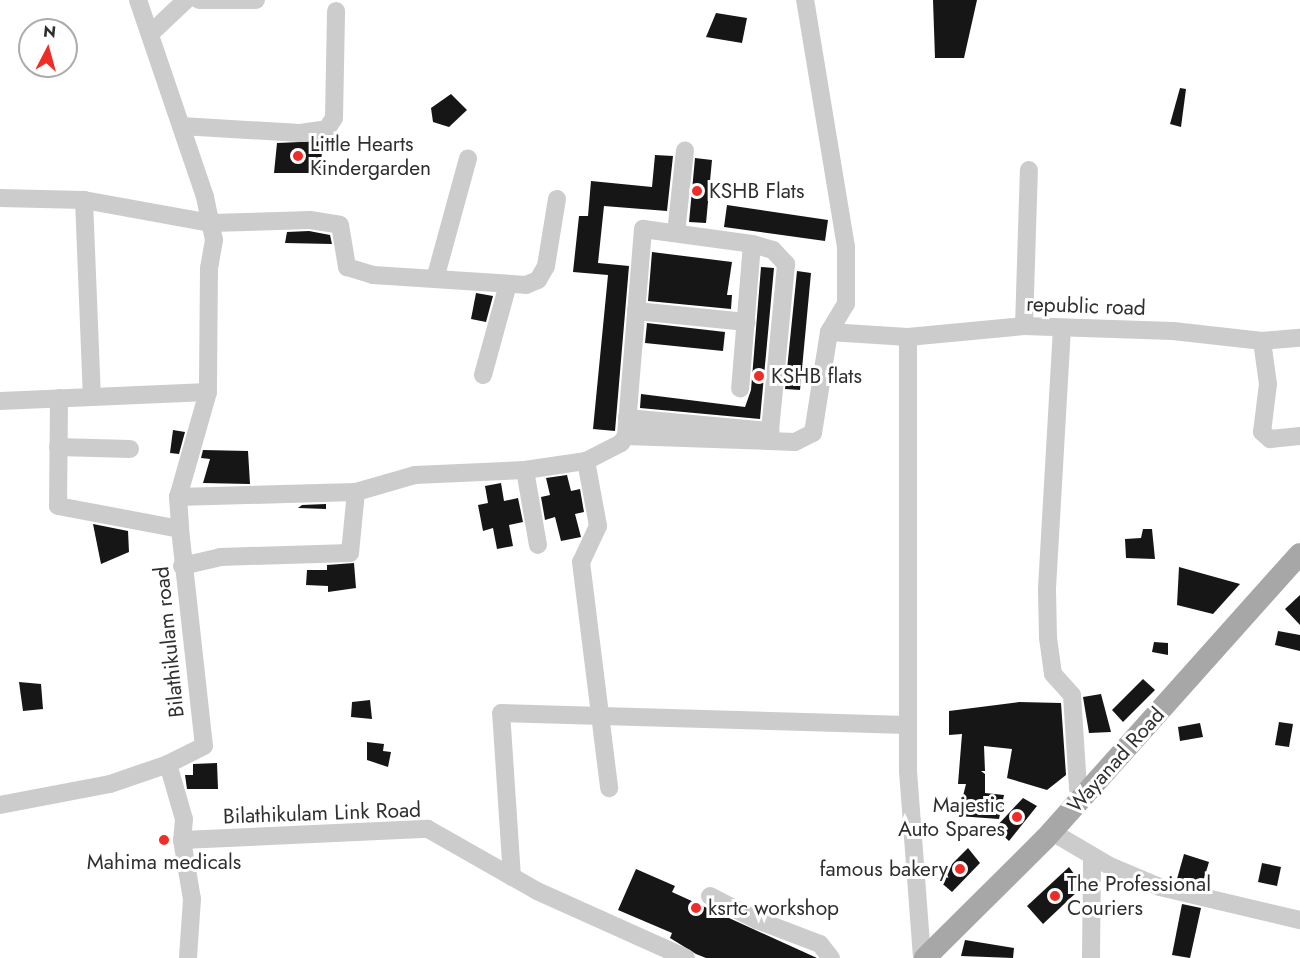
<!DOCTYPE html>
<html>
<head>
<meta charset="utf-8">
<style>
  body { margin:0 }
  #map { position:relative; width:1300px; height:958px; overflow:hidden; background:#fff; font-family:Jost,sans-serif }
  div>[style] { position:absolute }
  .building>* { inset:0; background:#161616 }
  .minor>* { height:18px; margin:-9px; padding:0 9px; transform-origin:9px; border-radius:9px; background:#ccc }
  .major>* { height:22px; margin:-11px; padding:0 11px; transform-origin:11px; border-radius:11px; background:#a7a7a7 }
  .dots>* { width:16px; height:16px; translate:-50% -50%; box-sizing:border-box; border:3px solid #fff; border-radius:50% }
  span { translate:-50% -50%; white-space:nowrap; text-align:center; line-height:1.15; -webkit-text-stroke:6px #fff; paint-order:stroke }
  .poi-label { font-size:21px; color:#2f2f2f }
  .left { translate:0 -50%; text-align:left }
  .right { translate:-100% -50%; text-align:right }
  .street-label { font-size:21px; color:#2f2f2f }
  .north { position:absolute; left:18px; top:18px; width:60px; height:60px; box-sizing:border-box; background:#fff; border:2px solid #acacac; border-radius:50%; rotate:6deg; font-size:16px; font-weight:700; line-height:24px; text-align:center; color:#2f2f2f }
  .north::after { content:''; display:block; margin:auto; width:21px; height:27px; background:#ee2c28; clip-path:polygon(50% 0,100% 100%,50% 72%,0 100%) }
</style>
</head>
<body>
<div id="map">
  <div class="building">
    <i style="clip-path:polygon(933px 0,977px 0,964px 58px,935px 58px)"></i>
    <i style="clip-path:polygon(716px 13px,747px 18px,742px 43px,706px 37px)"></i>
    <i style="clip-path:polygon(1180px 88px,1186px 89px,1181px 127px,1170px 124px)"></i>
    <i style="clip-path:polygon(451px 94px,467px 110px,449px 127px,433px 122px,431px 108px)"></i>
    <i style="clip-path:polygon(323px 141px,320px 173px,274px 173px,277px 143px)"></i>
    <i style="clip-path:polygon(655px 155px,673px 156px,667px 211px,604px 206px,598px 263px,629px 266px,615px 431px,593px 429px,608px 275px,573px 272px,579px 216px,588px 216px,591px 181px,652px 187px)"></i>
    <i style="clip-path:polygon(695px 158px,712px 160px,706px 223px,689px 222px)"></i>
    <i style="clip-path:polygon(727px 205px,828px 220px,825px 241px,724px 227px)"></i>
    <i style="clip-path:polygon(309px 231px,330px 235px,332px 244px,285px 243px,287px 232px)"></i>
    <i style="clip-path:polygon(652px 252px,732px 262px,727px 295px,732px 295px,731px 309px,648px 301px)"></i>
    <i style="clip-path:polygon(761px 267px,774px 268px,760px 419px,640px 408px,641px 394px,745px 407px,751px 390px)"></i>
    <i style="clip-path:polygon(797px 271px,811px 273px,800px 390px,785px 389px)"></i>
    <i style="clip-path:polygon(476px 293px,493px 296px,486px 322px,471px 319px)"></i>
    <i style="clip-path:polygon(647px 323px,725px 332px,723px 351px,645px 343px)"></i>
    <i style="clip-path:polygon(173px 430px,185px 432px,179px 454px,170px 453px)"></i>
    <i style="clip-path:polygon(203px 450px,248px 451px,250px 484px,203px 483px,210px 459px,201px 458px)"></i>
    <i style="clip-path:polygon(567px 475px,571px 491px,580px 489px,584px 512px,575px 514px,581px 537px,561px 541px,555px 517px,545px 520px,541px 497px,550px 495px,546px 478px)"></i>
    <i style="clip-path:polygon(501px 483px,504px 501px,518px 498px,523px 522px,509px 525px,513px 546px,497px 549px,493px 528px,483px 531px,478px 505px,488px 503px,485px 486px)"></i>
    <i style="clip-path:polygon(326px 504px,326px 509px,298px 508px,302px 505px)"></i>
    <i style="clip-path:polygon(93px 524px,128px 531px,129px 552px,101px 564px)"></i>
    <i style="clip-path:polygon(1143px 529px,1152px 529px,1155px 559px,1126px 558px,1125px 539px,1141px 538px)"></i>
    <i style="clip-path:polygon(354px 563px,356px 588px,328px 592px,328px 586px,306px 585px,307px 570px,327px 570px,327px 565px)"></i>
    <i style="clip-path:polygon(1179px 567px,1240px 584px,1213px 614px,1177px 605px)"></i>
    <i style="clip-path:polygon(1300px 595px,1300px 625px,1285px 609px)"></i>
    <i style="clip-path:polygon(1278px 631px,1300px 635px,1300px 651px,1275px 645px)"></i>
    <i style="clip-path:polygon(1154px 642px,1168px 643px,1168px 655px,1152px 652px)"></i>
    <i style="clip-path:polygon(1143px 679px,1155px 690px,1123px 722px,1112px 710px)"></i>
    <i style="clip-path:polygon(19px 682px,41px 684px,43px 709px,23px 711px)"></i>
    <i style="clip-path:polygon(1101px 694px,1111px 732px,1089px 733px,1083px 697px)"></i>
    <i style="clip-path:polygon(370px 700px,372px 719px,351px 717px,352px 702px)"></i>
    <i style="clip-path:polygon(1019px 702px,1061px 703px,1066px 775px,1047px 790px,1007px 778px,1012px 749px,984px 746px,985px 771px,981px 771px,985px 774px,985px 793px,1004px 795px,999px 819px,958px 816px,966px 784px,958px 784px,962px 734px,949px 735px,949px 711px)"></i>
    <i style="clip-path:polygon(1279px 722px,1293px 724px,1289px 747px,1275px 745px)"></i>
    <i style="clip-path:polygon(1200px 723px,1203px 737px,1180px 741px,1178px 727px)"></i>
    <i style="clip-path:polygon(367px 742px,384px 744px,383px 751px,391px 752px,388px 767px,367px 760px)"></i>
    <i style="clip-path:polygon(217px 763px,218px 789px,187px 789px,185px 775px,193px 775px,193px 764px)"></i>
    <i style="clip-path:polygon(1023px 798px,1037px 806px,1009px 841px,995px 828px)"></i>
    <i style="clip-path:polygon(968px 848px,980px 863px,952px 892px,937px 879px)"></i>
    <i style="clip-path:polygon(1184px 854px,1209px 862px,1202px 885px,1177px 879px)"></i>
    <i style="clip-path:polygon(1262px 863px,1281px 867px,1277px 886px,1258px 882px)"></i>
    <i style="clip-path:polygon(1069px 867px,1080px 882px,1080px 889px,1043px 924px,1027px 906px)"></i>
    <i style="clip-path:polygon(636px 869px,675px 886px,672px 892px,817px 958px,706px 958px,696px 954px,670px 938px,672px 933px,618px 910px)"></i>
    <i style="clip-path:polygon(1182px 904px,1201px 908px,1190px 958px,1172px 955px)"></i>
    <i style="clip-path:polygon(965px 940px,1014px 948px,1013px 958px,961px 956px)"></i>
  </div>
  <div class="minor">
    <i style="left:138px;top:0;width:208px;rotate:71.2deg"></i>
    <i style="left:205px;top:197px;width:44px;rotate:78.2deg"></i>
    <i style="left:214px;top:240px;width:28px;rotate:100deg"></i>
    <i style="left:209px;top:268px;width:124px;rotate:90.5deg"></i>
    <i style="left:208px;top:392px;width:109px;rotate:105.9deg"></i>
    <i style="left:178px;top:497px;width:32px;rotate:86deg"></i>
    <i style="left:199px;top:0;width:57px"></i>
    <i style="left:150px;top:34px;width:50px;rotate:-43.4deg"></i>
    <i style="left:181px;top:126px;width:119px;rotate:3.4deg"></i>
    <i style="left:300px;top:133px;width:27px;rotate:-8deg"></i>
    <i style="left:327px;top:129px;width:13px;rotate:-58deg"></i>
    <i style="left:334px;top:118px;width:107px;rotate:-88.9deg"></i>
    <i style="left:0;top:198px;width:84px;rotate:1.4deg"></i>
    <i style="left:84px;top:200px;width:128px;rotate:10.3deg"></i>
    <i style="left:210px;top:223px;width:100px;rotate:-1.7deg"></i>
    <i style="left:310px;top:220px;width:30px;rotate:9deg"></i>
    <i style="left:340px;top:225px;width:43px;rotate:80.5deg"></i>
    <i style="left:347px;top:267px;width:27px;rotate:17deg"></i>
    <i style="left:373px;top:275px;width:153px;rotate:3.7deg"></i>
    <i style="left:526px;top:285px;width:13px;rotate:-23deg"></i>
    <i style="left:538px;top:280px;width:16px;rotate:-60deg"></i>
    <i style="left:546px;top:266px;width:68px;rotate:-80.7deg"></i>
    <i style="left:84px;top:200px;width:197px;rotate:87.7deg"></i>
    <i style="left:676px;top:233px;width:83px;rotate:-83.8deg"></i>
    <i style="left:435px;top:279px;width:125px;rotate:-74.7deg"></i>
    <i style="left:636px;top:311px;width:111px;rotate:5.7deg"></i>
    <i style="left:1024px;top:326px;width:156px;rotate:-88.2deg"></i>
    <i style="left:1062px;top:328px;width:262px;rotate:93.3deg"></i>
    <i style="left:1047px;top:590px;width:48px;rotate:88.8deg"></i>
    <i style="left:1048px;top:638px;width:36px;rotate:82deg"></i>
    <i style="left:1053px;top:674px;width:28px;rotate:48deg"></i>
    <i style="left:1072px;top:695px;width:108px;rotate:86.3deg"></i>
    <i style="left:829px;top:332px;width:79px;rotate:3.6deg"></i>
    <i style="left:908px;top:337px;width:434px;rotate:90deg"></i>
    <i style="left:908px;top:771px;width:188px;rotate:85.7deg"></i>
    <i style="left:908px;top:337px;width:117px;rotate:-5.4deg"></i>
    <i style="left:1024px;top:326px;width:149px;rotate:1.9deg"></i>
    <i style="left:1173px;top:331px;width:90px;rotate:6.4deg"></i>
    <i style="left:1262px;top:341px;width:38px;rotate:-5deg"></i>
    <i style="left:1262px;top:341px;width:43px;rotate:82.1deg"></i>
    <i style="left:1268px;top:384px;width:48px;rotate:97.1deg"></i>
    <i style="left:1262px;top:432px;width:11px;rotate:41deg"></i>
    <i style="left:1270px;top:439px;width:30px;rotate:-6deg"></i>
    <i style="left:483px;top:375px;width:94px;rotate:-74.6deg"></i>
    <i style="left:59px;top:398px;width:108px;rotate:90.5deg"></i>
    <i style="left:58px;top:506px;width:124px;rotate:10.7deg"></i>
    <i style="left:180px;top:529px;width:218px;rotate:83.7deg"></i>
    <i style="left:204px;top:746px;width:40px;rotate:153.4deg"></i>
    <i style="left:168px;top:764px;width:57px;rotate:73.8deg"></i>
    <i style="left:184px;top:819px;width:21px;rotate:95deg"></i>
    <i style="left:182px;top:840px;width:60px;rotate:80.4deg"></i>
    <i style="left:192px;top:899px;width:59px;rotate:93.9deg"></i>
    <i style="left:0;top:401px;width:208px;rotate:-2.5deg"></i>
    <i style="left:627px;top:418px;width:144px;rotate:5.2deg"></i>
    <i style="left:770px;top:431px;width:168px;rotate:-84.5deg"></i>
    <i style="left:786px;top:264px;width:19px;rotate:-133deg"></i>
    <i style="left:773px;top:250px;width:22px;rotate:-164deg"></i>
    <i style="left:626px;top:436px;width:208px;rotate:-85.3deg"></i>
    <i style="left:643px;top:229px;width:110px;rotate:7.8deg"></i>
    <i style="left:752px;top:244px;width:145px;rotate:94.7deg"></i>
    <i style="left:58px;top:447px;width:72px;rotate:1.6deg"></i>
    <i style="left:586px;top:461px;width:66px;rotate:79.5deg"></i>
    <i style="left:598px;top:526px;width:40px;rotate:115deg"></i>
    <i style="left:581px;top:562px;width:228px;rotate:82.9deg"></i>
    <i style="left:525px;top:470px;width:62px;rotate:-8.4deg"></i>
    <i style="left:586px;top:461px;width:39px;rotate:-27deg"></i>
    <i style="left:621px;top:443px;width:9px;rotate:-54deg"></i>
    <i style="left:626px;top:436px;width:169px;rotate:2deg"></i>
    <i style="left:795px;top:442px;width:20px;rotate:-27deg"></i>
    <i style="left:813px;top:433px;width:102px;rotate:-81deg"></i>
    <i style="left:829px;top:332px;width:33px;rotate:-59deg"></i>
    <i style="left:846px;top:304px;width:57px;rotate:-90deg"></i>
    <i style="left:846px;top:247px;width:250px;rotate:-99.4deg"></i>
    <i style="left:178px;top:497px;width:178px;rotate:-1.6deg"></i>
    <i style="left:182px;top:566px;width:39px;rotate:-13deg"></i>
    <i style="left:220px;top:557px;width:130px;rotate:-1.8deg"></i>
    <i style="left:350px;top:553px;width:61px;rotate:-84.4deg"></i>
    <i style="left:356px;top:492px;width:61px;rotate:-16.1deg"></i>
    <i style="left:415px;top:475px;width:110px;rotate:-2.6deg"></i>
    <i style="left:525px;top:470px;width:76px;rotate:80.2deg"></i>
    <i style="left:0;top:805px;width:112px;rotate:-10.8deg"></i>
    <i style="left:110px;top:784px;width:61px;rotate:-19deg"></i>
    <i style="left:1052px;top:832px;width:67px;rotate:30.4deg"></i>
    <i style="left:1110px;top:866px;width:54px;rotate:22.8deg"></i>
    <i style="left:1160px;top:887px;width:144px;rotate:13.3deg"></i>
    <i style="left:182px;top:840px;width:246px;rotate:-2.6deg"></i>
    <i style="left:428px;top:829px;width:125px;rotate:29.6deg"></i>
    <i style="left:537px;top:891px;width:163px;rotate:24.2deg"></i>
    <i style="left:512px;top:877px;width:164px;rotate:-93.8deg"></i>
    <i style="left:501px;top:713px;width:406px;rotate:1.7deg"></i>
    <i style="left:710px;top:896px;width:53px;rotate:27.1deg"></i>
    <i style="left:757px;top:920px;width:67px;rotate:20.9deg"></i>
    <i style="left:820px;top:944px;width:18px;rotate:52deg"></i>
    <i style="left:1091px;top:958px;width:102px;rotate:-89.4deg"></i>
  </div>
  <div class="major">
    <i style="left:925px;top:958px;width:169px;rotate:-44.8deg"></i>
    <i style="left:1045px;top:839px;width:382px;rotate:-48.2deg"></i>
  </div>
  <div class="dots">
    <i style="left:298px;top:156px;background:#ee2c28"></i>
    <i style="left:697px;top:191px;background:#ee2c28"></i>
    <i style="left:759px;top:376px;background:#ee2c28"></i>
    <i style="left:1017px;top:817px;background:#ee2c28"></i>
    <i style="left:164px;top:840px;background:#ee2c28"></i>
    <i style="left:960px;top:869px;background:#ee2c28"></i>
    <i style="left:1055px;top:896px;background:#ee2c28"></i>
    <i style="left:696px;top:908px;background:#ee2c28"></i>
  </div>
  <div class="poi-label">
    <span class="left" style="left:310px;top:156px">Little Hearts<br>Kindergarden</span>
    <span class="left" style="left:709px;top:191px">KSHB Flats</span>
    <span class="left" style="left:771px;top:376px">KSHB flats</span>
    <span class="right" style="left:1005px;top:817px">Majestic<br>Auto Spares</span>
    <span style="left:164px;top:862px">Mahima medicals</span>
    <span class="right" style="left:948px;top:869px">famous bakery</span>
    <span class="left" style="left:1067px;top:896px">The Professional<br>Couriers</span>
    <span class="left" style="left:708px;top:908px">ksrtc workshop</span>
  </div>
  <div class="street-label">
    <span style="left:1086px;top:306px;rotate:2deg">republic road</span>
    <span style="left:169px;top:642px;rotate:-96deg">Bilathikulam road</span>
    <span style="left:1116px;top:760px;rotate:-48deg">Wayanad Road</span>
    <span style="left:322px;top:813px;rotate:-2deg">Bilathikulam Link Road</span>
  </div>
  <div class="north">N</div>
</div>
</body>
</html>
